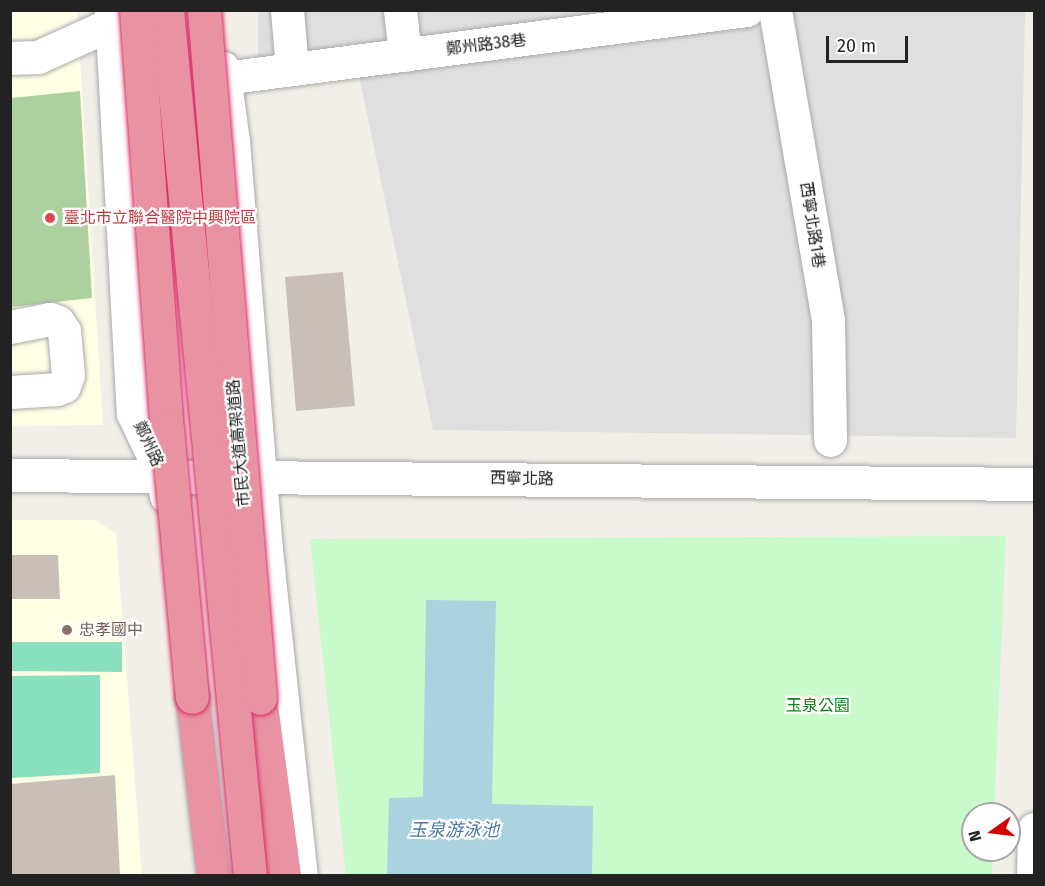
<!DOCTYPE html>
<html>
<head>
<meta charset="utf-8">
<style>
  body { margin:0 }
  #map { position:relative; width:1045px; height:886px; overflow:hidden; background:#f2efe9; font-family:"Fira Sans","Noto Sans TC",sans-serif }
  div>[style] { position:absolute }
  .residential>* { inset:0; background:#e0dfdf }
  .education>* { inset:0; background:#ffffe5 }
  .forest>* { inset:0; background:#add19e }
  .park>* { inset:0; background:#c8facc }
  .pitch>* { inset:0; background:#88e0be }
  .water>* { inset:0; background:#aad3df }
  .building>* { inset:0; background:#c7bfb8 }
  .roads { filter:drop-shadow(0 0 2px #a9a9a9) drop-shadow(0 0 2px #a9a9a9) }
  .minor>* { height:33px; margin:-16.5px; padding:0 16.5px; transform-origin:16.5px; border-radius:16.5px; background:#fff }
  .highway>* { height:33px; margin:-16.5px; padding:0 16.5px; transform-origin:16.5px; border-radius:16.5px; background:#e892a2 }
  .bridges { filter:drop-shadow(0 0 2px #dc2a67) drop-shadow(0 0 2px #dc2a67) }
  .highway-bridge>* { height:33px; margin:-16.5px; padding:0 16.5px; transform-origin:16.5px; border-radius:16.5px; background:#e892a2 }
  .dots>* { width:16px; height:16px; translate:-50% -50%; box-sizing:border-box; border:3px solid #fff; border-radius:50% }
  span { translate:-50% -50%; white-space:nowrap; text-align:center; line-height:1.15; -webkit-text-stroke:4.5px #fff; paint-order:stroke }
  .street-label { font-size:16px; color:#222 }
  .health-label { font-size:16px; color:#be3a42 }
  .left { translate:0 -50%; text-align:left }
  .education-label { font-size:16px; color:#785e54 }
  .park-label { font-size:16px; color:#0c8416 }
  .water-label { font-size:18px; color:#4a7aab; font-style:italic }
  .frame { position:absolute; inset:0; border:12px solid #222; pointer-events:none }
  .north { position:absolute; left:961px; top:802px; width:60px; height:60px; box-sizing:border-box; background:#fff; border:2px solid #a7a7a7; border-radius:50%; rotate:256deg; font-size:16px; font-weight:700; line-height:24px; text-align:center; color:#222 }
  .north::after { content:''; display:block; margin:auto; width:21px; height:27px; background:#d40000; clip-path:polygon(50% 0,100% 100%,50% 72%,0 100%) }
  .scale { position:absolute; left:826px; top:36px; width:82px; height:27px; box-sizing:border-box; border:3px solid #222; border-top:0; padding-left:8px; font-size:18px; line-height:21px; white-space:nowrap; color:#222; -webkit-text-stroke:4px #fff; paint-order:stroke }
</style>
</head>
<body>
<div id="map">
  <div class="residential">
    <i style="clip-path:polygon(258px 11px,1025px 11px,1016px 438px,433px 430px,353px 47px,258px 68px)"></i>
  </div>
  <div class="education">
    <i style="clip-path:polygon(10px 11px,77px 11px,103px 425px,11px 426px)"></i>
    <i style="clip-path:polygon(10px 520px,95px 520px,116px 534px,142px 875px,11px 875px)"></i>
  </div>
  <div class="forest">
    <i style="clip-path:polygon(80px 91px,92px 298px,11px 307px,11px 98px)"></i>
  </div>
  <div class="park">
    <i style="clip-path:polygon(1006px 536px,994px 814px,973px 814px,973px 850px,993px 850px,992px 875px,346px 875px,310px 539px)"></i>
  </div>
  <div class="pitch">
    <i style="clip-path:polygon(11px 642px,122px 642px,122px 672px,11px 671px)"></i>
    <i style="clip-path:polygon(100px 675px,100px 773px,11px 778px,11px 676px)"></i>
  </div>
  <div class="water">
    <i style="clip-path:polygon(426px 600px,496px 601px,492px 804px,593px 806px,592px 875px,387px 875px,389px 798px,423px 797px)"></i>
  </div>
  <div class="building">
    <i style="clip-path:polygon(343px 272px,355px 406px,296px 411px,285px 277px)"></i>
    <i style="clip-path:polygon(10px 555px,58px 555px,60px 599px,10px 599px)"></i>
    <i style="clip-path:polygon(115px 775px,120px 876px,10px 876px,10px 784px)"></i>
  </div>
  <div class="roads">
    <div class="minor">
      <i style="left:111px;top:10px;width:404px;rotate:86.9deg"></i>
      <i style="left:133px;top:413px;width:71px;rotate:64.9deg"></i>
      <i style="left:163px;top:477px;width:19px;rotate:81deg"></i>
      <i style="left:287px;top:10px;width:58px;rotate:85.1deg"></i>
      <i style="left:400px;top:10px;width:45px;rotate:83.7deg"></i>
      <i style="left:775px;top:10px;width:315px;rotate:80.3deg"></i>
      <i style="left:828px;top:321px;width:119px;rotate:89deg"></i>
      <i style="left:10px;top:58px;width:28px;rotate:-2deg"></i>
      <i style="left:38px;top:57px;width:80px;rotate:-24.3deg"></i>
      <i style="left:223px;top:68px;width:74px;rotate:82.2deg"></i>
      <i style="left:233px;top:141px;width:410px;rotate:85.4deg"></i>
      <i style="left:266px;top:550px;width:328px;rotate:83.9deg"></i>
      <i style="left:224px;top:78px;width:527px;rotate:-7.41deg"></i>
      <i style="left:10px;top:327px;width:41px;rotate:-11.3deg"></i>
      <i style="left:50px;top:319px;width:9px;rotate:21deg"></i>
      <i style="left:58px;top:322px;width:11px;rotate:56deg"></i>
      <i style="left:64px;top:331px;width:44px;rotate:84.8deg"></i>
      <i style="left:68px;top:375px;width:12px;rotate:110deg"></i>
      <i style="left:64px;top:386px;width:8px;rotate:157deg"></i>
      <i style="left:57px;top:389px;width:47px;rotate:176.3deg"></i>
      <i style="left:10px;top:475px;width:1024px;rotate:0.5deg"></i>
      <i style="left:1033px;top:876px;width:47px;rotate:-88.8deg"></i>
    </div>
    <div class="highway">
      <i style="left:192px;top:697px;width:180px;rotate:83.3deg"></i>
      <i style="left:260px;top:698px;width:180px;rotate:82.3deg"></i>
    </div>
  </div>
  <div class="bridges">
    <div class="highway-bridge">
      <i style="left:136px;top:10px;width:420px;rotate:85.8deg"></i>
      <i style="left:167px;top:429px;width:269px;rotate:84.7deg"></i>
      <i style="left:167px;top:10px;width:870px;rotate:84.53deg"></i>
      <i style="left:204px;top:10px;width:690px;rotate:85.35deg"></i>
    </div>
  </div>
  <div class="dots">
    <i style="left:50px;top:218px;background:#e0444e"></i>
    <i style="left:67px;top:630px;background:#8d6e63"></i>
  </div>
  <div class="street-label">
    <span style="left:486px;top:45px;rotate:-7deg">鄭州路38巷</span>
    <span style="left:812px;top:225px;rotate:81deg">西寧北路1巷</span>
    <span style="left:239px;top:443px;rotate:-95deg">市民大道高架道路</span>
    <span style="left:148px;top:444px;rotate:65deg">鄭州路</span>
    <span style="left:522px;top:479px;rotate:1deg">西寧北路</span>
  </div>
  <div class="health-label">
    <span class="left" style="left:64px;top:218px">臺北市立聯合醫院中興院區</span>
  </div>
  <div class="education-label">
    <span class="left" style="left:79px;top:630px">忠孝國中</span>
  </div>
  <div class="park-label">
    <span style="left:818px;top:706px">玉泉公園</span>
  </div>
  <div class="water-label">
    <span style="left:454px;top:830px">玉泉游泳池</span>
  </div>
  <div class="frame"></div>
  <div class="north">N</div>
  <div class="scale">20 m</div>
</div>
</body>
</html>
